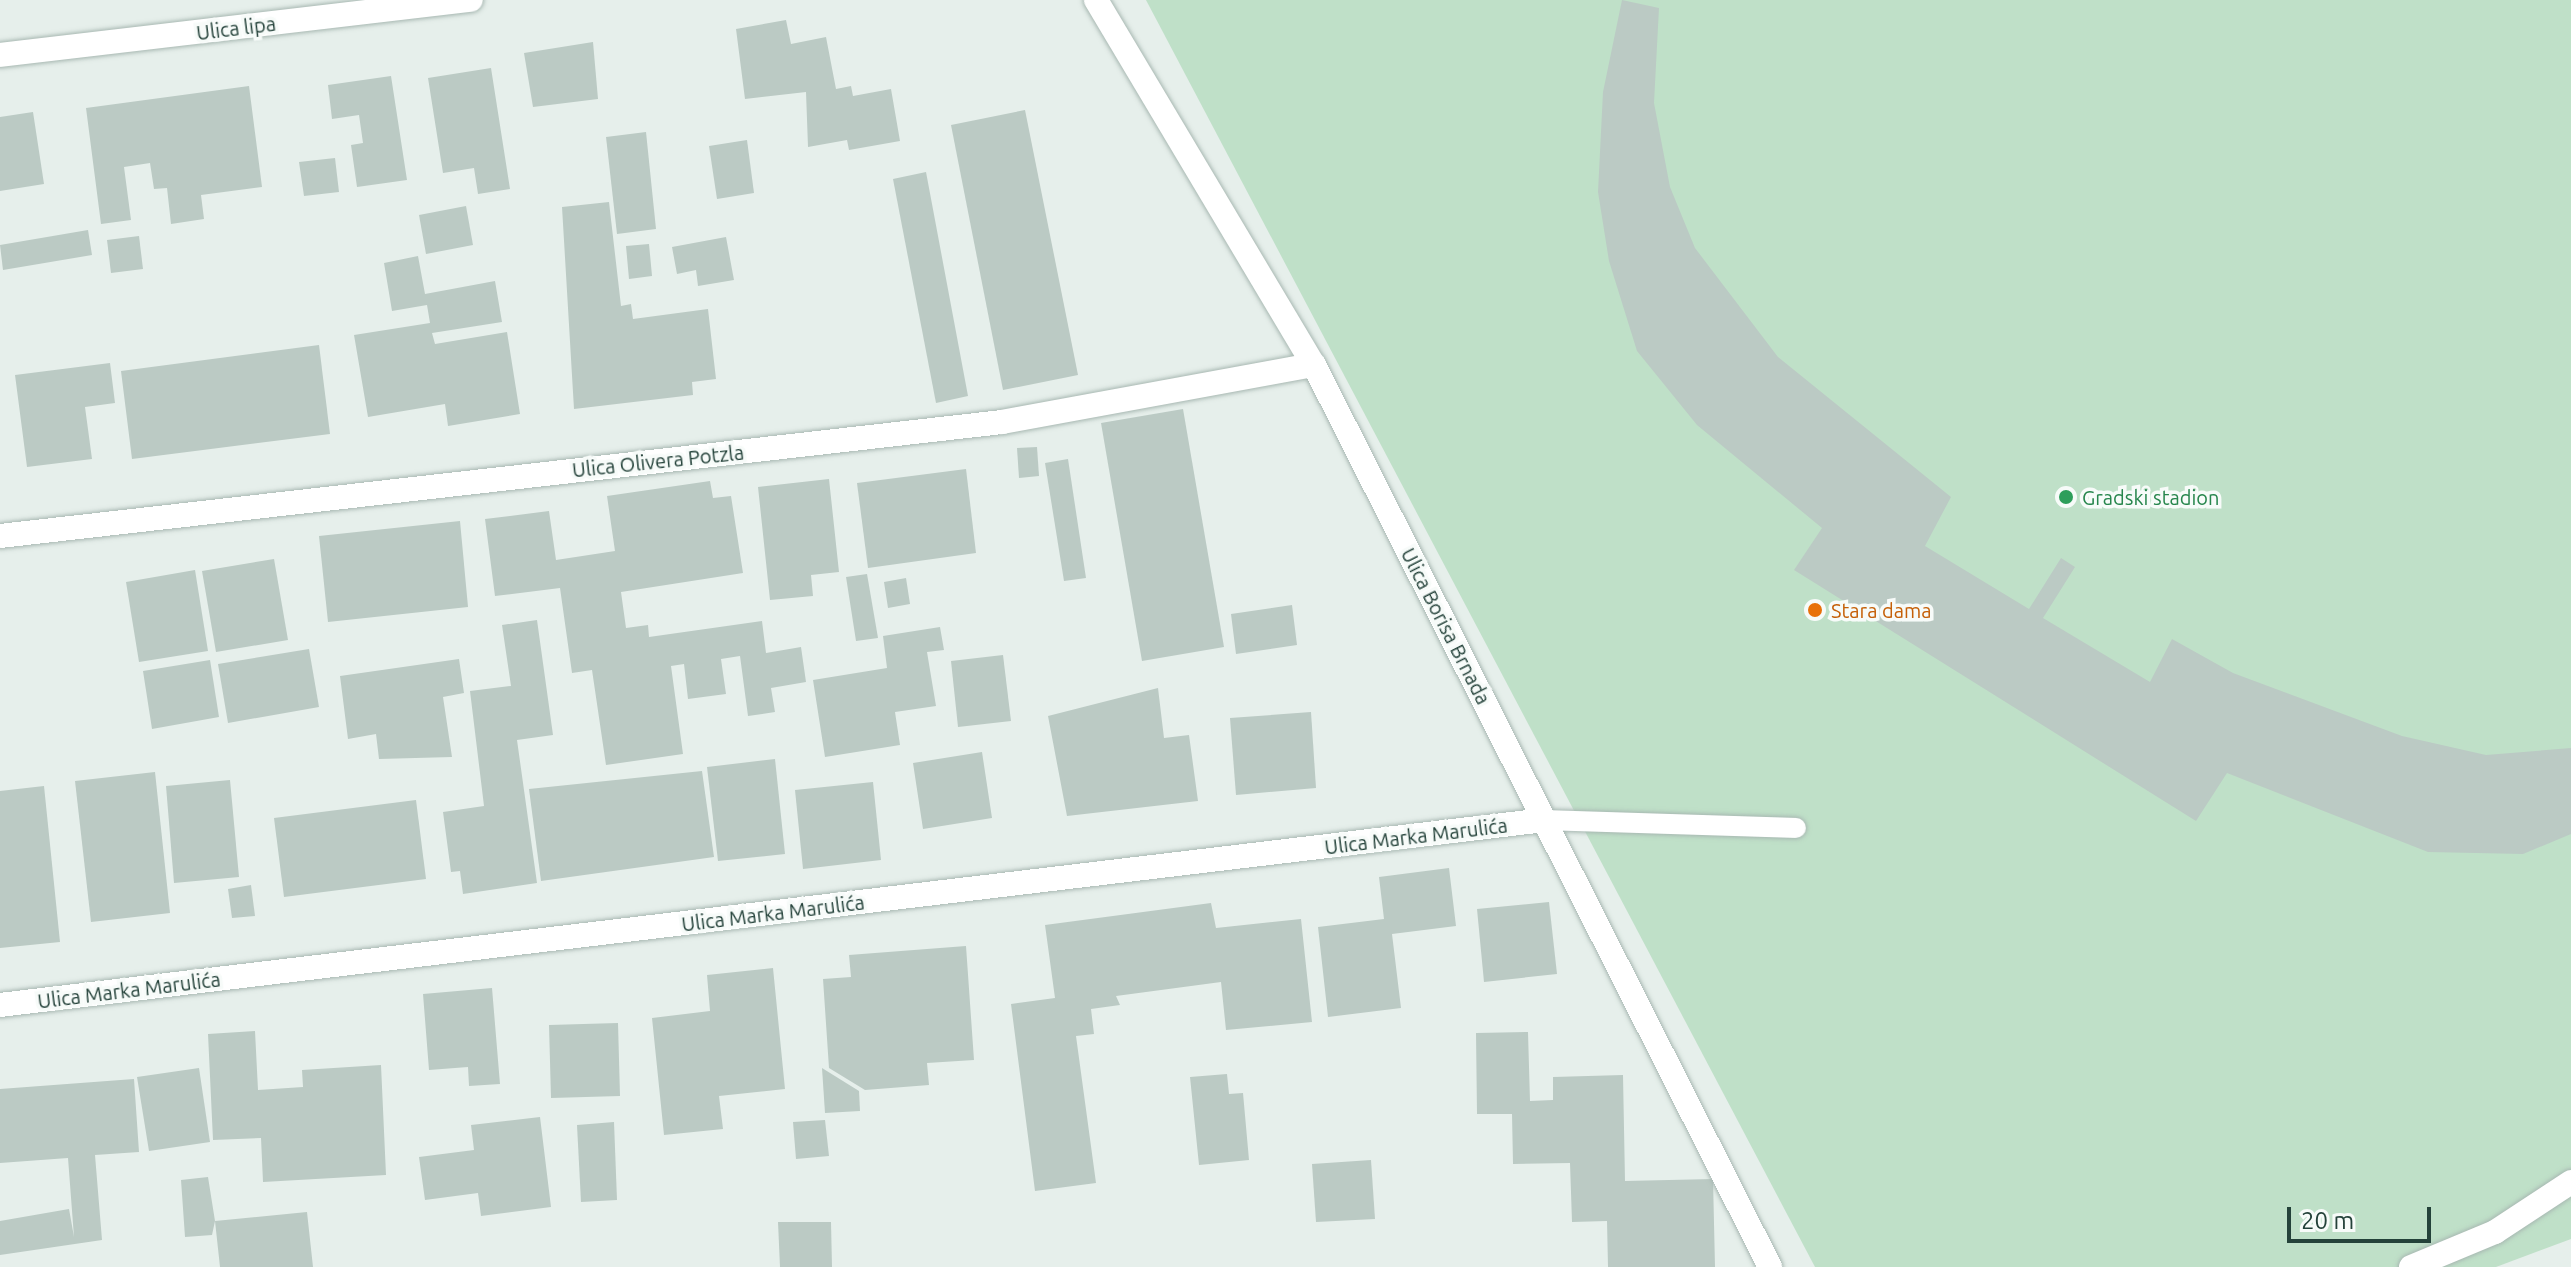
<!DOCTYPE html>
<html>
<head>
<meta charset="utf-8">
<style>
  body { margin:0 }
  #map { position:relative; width:2571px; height:1267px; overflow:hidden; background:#e6efeb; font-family:Ubuntu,sans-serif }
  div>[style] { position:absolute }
  .green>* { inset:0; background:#bfe0c8 }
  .building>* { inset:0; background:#bbcac4 }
  .roads { filter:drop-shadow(0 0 2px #a8b8b2) drop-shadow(0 0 2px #a8b8b2) }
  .lane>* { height:20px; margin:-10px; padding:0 10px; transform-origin:10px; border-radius:10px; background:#fff }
  .street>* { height:24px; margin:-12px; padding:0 12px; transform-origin:12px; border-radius:12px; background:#fff }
  .dots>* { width:22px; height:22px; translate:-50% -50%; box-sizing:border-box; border:4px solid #f7fbf9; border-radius:50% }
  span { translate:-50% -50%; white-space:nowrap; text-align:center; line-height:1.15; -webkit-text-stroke:7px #f7fbf9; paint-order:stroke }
  .street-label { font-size:20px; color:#24423a }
  .leisure-label { font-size:20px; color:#27864d }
  .left { translate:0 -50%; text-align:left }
  .food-label { font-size:20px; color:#c56008 }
  .scale { position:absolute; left:2287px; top:1207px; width:144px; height:36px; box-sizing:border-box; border:4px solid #24423a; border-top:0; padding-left:10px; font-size:24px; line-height:28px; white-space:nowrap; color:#24423a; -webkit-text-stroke:6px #f7fbf9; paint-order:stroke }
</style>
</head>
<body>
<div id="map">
  <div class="green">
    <i style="clip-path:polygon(1146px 0,2571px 0,2571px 1239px,2496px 1267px,1815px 1267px)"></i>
  </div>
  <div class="building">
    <i style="clip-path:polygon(1622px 0,1659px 8px,1654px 103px,1670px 187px,1695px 248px,1778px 357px,1951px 497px,1925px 546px,2029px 609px,2061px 558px,2075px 567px,2043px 618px,2150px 682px,2172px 639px,2233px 673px,2402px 736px,2486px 755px,2571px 748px,2571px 834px,2523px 854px,2428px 852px,2227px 773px,2196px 821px,1794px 570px,1822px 528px,1697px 425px,1637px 351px,1609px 261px,1598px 192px,1603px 92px)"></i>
    <i style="clip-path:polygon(786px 20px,791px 44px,826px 37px,836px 89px,851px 86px,853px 96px,891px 89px,900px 141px,849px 150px,847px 140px,808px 147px,806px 92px,745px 99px,736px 29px)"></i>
    <i style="clip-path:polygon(593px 42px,598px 99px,533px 107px,524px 53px)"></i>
    <i style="clip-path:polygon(491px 68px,510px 189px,478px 194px,474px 168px,443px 173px,428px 78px)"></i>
    <i style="clip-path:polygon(391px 76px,407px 180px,357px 187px,351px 145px,363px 143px,359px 115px,332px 119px,328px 85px)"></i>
    <i style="clip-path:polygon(249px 86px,262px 187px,201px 195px,204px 219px,171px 224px,167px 188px,154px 189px,150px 163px,124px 167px,131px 220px,101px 224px,86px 108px)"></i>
    <i style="clip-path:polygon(1025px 110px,1078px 375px,1003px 390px,951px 125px)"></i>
    <i style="clip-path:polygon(33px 112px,44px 184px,0 191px,0 117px)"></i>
    <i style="clip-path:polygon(646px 132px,656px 229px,617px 234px,606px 137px)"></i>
    <i style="clip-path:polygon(747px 140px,754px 193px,717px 199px,709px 146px)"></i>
    <i style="clip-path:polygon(335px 158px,339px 192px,304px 196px,299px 162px)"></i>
    <i style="clip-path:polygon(926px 172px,968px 396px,936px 403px,893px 179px)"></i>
    <i style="clip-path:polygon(609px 202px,621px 306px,631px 304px,633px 319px,708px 309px,716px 379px,692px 382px,693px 395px,574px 409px,562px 207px)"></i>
    <i style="clip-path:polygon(466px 206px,473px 245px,426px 254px,419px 215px)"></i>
    <i style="clip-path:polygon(88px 230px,92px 255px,3px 270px,0 245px)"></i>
    <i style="clip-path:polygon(139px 236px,143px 269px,111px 273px,107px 240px)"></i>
    <i style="clip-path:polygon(726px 237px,734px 280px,698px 286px,696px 270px,677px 274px,672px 247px)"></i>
    <i style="clip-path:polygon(649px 244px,652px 276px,629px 279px,626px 246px)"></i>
    <i style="clip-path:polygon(418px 256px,425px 294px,495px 281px,502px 322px,432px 333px,435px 344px,507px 332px,520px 414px,448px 426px,445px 404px,368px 417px,354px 335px,430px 323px,427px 305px,392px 311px,384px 263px)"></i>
    <i style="clip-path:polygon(319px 345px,330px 434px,132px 459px,121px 371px)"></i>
    <i style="clip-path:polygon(110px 363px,115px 403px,85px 407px,92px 459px,27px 467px,15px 375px)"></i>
    <i style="clip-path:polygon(1183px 409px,1224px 647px,1142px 661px,1101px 423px)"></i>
    <i style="clip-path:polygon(1037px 447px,1039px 476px,1019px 478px,1017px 448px)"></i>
    <i style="clip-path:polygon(1068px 459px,1086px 578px,1064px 581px,1045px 463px)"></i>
    <i style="clip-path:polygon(966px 469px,976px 553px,868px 568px,857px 483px)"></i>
    <i style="clip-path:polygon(829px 479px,839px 572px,811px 575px,813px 596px,770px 600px,758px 487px)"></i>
    <i style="clip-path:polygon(710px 481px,713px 498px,731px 496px,743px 573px,621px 592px,626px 628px,648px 625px,649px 637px,762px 621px,766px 653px,801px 647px,806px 682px,771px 688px,775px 712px,748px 716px,740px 656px,721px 659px,726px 694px,688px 699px,684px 664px,671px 666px,683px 754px,606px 765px,592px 670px,572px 673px,560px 588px,495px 596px,485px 519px,549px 511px,556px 560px,615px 551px,607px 496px)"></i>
    <i style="clip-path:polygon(460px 521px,468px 607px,328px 622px,319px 536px)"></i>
    <i style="clip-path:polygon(274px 559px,288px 640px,216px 652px,202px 571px)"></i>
    <i style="clip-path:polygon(195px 570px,208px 651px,139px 662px,126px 582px)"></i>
    <i style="clip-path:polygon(867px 574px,878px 638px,856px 641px,846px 577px)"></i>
    <i style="clip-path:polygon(906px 578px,910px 604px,888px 608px,884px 582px)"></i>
    <i style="clip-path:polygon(1292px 605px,1297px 645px,1236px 654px,1231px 614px)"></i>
    <i style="clip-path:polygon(537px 620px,553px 735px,517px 740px,537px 883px,463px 894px,460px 871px,451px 872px,443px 812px,484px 806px,470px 691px,511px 686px,502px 625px)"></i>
    <i style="clip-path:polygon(940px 627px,944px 650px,927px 652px,936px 706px,895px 712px,900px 745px,825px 757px,813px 680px,887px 668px,883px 636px)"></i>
    <i style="clip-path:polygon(309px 649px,319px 707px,228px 723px,218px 664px)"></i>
    <i style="clip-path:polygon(1003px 655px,1011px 721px,958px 727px,951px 661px)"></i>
    <i style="clip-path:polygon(459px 659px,464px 693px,443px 697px,452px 757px,379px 759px,376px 734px,348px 739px,340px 676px)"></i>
    <i style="clip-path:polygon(210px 660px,219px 717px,152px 729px,143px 671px)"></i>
    <i style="clip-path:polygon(1158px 688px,1164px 738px,1189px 735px,1198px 801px,1067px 816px,1048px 716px)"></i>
    <i style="clip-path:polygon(1311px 712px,1316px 788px,1236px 795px,1230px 718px)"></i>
    <i style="clip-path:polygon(982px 752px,992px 818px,923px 829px,913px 763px)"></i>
    <i style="clip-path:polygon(775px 759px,785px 854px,718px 861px,707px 767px)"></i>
    <i style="clip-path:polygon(702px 771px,714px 857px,541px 881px,529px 789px)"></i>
    <i style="clip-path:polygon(155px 772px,170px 913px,91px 922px,75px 781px)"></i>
    <i style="clip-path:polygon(230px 780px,239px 877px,174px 883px,166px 786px)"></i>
    <i style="clip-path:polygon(873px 782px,881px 860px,803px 869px,795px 790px)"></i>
    <i style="clip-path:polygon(44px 786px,60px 942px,0 948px,0 791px)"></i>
    <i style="clip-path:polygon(416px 800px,426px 879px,284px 897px,274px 818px)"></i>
    <i style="clip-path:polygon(1449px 868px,1456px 926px,1392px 934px,1401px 1008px,1328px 1017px,1318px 927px,1384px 919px,1379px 877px)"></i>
    <i style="clip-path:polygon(251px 885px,255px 916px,232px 918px,228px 889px)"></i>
    <i style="clip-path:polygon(1549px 902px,1557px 974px,1484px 982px,1477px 909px)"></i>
    <i style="clip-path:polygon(1211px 903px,1216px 928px,1301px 919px,1312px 1022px,1226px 1030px,1221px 982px,1116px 996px,1120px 1005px,1091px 1009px,1094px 1034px,1076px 1036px,1096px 1183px,1035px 1191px,1011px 1004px,1055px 998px,1045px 925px)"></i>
    <i style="clip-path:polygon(966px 946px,974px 1060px,927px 1063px,929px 1085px,865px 1090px,829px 1068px,823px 979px,851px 977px,849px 955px)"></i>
    <i style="clip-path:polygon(773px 968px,785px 1089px,719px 1096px,723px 1129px,664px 1135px,652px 1018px,710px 1011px,707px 975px)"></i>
    <i style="clip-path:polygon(492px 988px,500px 1084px,469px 1086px,468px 1067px,429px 1070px,423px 994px)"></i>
    <i style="clip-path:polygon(618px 1023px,620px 1096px,551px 1098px,549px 1025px)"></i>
    <i style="clip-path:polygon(255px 1031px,258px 1090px,303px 1087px,302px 1070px,381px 1065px,386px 1175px,263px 1182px,261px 1138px,213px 1140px,208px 1034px)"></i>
    <i style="clip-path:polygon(1528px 1032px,1530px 1101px,1553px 1100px,1553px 1077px,1623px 1075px,1625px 1181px,1713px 1179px,1715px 1267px,1608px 1267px,1607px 1221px,1572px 1222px,1570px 1163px,1513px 1164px,1512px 1114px,1477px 1114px,1476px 1033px)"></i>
    <i style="clip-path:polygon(199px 1068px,210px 1142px,149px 1151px,137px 1077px)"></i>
    <i style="clip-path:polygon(822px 1068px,859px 1091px,860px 1111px,825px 1113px)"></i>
    <i style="clip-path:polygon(1227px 1074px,1229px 1094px,1243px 1093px,1249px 1160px,1199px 1165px,1190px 1077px)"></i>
    <i style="clip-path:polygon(134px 1079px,139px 1152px,95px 1155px,102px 1240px,0 1255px,0 1221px,69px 1209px,74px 1237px,68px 1158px,0 1163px,0 1089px)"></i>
    <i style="clip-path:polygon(540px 1117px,551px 1207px,481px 1216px,478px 1193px,425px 1200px,419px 1157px,474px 1150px,471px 1125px)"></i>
    <i style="clip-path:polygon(825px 1120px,829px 1156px,796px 1159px,793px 1122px)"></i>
    <i style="clip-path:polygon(614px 1122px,617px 1200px,581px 1202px,577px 1125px)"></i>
    <i style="clip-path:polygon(1371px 1160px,1375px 1219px,1316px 1222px,1312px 1164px)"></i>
    <i style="clip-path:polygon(208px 1177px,215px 1221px,307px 1212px,313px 1267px,220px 1267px,215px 1221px,212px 1235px,185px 1237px,181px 1180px)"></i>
    <i style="clip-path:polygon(778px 1222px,831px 1222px,832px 1267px,780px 1267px)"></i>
  </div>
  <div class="roads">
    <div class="lane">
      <i style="left:1545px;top:820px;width:251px;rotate:1.8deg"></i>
    </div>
    <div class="street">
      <i style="left:1096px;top:0;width:425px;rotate:59.2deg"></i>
      <i style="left:1314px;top:365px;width:1011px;rotate:63.18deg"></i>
      <i style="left:0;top:55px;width:474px;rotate:-6.7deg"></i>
      <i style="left:0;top:536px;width:1008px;rotate:-6.49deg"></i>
      <i style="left:1002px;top:422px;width:317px;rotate:-10.4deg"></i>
      <i style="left:0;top:1005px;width:1556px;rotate:-6.83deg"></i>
      <i style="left:2411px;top:1267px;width:91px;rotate:-22.6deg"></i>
      <i style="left:2495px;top:1232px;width:91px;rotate:-33.3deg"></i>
    </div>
  </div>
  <div class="dots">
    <i style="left:2066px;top:497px;background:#2e9e5b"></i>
    <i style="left:1815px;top:610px;background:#e8710a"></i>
  </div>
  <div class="street-label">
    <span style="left:236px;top:28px;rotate:-7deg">Ulica lipa</span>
    <span style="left:658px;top:461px;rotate:-6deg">Ulica Olivera Potzla</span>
    <span style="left:1446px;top:626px;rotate:63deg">Ulica Borisa Brnada</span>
    <span style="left:1416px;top:836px;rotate:-7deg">Ulica Marka Marulića</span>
    <span style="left:773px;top:913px;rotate:-7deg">Ulica Marka Marulića</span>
    <span style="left:129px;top:990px;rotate:-7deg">Ulica Marka Marulića</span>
  </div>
  <div class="leisure-label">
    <span class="left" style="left:2082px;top:497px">Gradski stadion</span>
  </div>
  <div class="food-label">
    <span class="left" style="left:1831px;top:610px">Stara dama</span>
  </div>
  <div class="scale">20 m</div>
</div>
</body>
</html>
